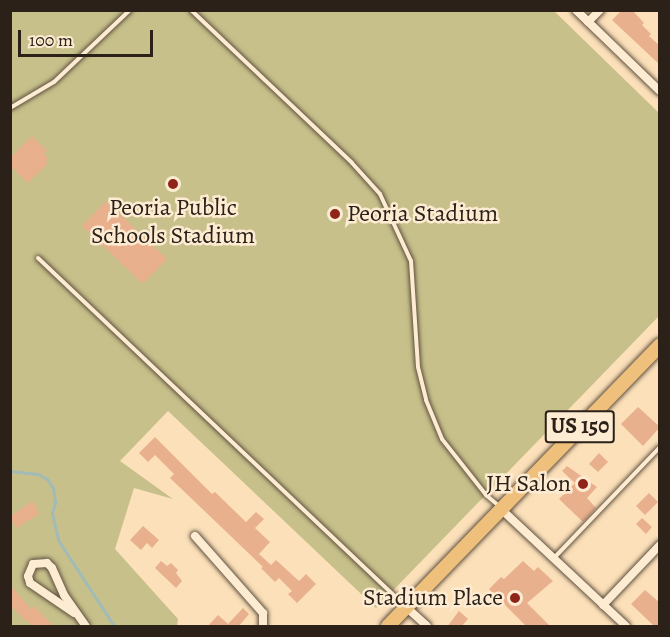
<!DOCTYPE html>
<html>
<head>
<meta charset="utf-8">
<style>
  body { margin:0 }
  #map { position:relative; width:670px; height:637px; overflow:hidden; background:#fce0b9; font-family:Alegreya,serif }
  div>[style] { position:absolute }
  .green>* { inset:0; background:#c7c08a }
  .stream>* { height:3px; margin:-1.5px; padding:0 1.5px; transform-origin:1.5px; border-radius:1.5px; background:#a1bbb7 }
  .building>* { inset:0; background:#e9b08d }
  .roads { filter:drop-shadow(0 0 2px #5f5141) drop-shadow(0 0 2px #5f5141) }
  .lane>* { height:4px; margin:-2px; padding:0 2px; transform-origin:2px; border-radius:2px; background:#fdebd2 }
  .street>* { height:8px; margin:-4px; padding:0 4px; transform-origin:4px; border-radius:4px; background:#fdebd2 }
  .highway>* { height:14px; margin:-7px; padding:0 7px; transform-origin:7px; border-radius:7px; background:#eec07c }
  .dots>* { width:16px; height:16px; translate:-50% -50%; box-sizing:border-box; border:3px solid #fdebd2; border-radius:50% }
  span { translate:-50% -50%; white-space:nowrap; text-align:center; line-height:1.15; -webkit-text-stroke:5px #fdebd2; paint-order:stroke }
  .shield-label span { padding:2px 4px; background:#fdebd2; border:2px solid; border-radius:4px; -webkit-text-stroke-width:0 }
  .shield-label { font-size:22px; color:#2b2119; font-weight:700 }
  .poi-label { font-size:24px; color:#2b2119 }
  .left { translate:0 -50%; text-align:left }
  .right { translate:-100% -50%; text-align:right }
  .frame { position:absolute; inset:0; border:12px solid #2b2119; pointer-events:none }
  .scale { position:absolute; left:18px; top:30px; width:135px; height:27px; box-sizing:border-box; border:3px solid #2b2119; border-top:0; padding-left:8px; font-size:18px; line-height:21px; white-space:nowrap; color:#2b2119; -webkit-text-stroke:4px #fdebd2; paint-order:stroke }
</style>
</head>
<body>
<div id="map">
  <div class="green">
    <i style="clip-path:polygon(10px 11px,554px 11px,659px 113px,659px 316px,376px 608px,168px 411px,120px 461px,173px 499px,134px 488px,115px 549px,178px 619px,177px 626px,11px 626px)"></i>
  </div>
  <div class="stream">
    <i style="left:10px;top:471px;width:28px;rotate:6deg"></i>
    <i style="left:38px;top:474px;width:10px;rotate:29deg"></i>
    <i style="left:47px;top:479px;width:11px;rotate:56deg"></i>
    <i style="left:53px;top:488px;width:15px;rotate:82deg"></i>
    <i style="left:55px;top:503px;width:10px;rotate:107deg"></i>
    <i style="left:52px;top:513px;width:28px;rotate:77deg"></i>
    <i style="left:58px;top:540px;width:103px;rotate:56.9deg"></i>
  </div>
  <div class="building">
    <i style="clip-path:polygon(622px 10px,632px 10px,644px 23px,642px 25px,651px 34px,649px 36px,660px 46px,660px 65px,612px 20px)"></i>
    <i style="clip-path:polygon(32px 136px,47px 151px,44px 154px,48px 158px,46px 161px,48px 163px,28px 183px,10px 166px,10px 158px)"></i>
    <i style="clip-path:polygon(106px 201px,167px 259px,143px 284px,82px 226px)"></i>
    <i style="clip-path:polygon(638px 407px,660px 427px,643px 446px,621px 424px)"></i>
    <i style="clip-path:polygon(155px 437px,212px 494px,215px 492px,246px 522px,256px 512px,264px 519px,255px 528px,270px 542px,259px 554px,271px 565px,276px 560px,299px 581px,306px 574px,316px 584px,297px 603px,288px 594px,292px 591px,279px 578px,275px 582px,261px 568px,263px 567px,170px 478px,174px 474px,155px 455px,148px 462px,139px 453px)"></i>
    <i style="clip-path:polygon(599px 453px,608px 462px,598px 472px,589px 464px)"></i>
    <i style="clip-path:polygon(567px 466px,597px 487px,587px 498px,596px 508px,583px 522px,559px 499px,575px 483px,562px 471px)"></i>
    <i style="clip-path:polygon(649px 493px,658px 502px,645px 515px,636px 506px)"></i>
    <i style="clip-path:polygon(33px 501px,39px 514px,16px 528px,10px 516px)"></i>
    <i style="clip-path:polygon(642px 518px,652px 527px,646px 534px,636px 524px)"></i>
    <i style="clip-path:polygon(143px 526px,159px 540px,152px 548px,147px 543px,141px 550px,130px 540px)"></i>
    <i style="clip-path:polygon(161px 561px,167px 566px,171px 563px,178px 570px,176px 573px,182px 581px,176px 588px,155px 568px)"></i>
    <i style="clip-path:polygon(523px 561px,534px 571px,538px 567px,553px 581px,527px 603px,551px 627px,527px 627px,489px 589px,501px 577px,504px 579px)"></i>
    <i style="clip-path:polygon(10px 585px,31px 609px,34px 606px,54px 627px,34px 627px,23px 618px,10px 605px)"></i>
    <i style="clip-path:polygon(645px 590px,660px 603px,660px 627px,655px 627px,631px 604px)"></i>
    <i style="clip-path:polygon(243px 608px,249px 614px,238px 627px,207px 627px,218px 615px,228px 624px)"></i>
    <i style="clip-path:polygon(459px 611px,468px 619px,461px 627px,447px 627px)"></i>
  </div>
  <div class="roads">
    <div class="lane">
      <i style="left:191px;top:10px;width:222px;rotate:43.5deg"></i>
      <i style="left:352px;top:163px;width:42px;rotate:47.9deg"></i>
      <i style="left:380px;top:194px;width:74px;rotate:65.2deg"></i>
      <i style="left:411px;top:261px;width:106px;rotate:86.2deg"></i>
      <i style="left:418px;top:367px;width:34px;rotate:76deg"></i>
      <i style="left:426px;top:400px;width:42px;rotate:67.7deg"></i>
      <i style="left:442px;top:439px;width:71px;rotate:51.8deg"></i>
      <i style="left:486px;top:495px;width:17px;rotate:40deg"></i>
      <i style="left:10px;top:108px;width:51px;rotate:-30.6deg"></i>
      <i style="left:54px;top:82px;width:105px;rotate:-43.5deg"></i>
      <i style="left:38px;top:258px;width:504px;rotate:43.47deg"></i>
      <i style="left:554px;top:558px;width:153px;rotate:-46.3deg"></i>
    </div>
    <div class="street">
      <i style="left:576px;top:10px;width:117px;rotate:44deg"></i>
      <i style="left:588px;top:22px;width:17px;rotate:-45deg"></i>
      <i style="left:501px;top:509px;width:171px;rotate:43.1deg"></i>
      <i style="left:195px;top:536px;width:103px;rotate:48.6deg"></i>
      <i style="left:263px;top:613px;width:13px;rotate:90deg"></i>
      <i style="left:603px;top:605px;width:83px;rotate:-46.5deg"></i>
      <i style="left:406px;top:607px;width:28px;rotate:42deg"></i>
      <i style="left:74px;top:613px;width:53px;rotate:-145.7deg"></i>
      <i style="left:30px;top:583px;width:7px;rotate:-106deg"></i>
      <i style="left:28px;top:576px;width:13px;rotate:-67deg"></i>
      <i style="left:33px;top:564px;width:14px;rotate:-4deg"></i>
      <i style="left:47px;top:563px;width:7px;rotate:45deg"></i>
      <i style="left:52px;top:568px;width:30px;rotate:66deg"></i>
      <i style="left:64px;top:595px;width:38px;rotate:55deg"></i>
    </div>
    <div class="highway">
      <i style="left:388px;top:626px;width:391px;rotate:-45.9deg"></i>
    </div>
  </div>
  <div class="dots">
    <i style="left:173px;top:184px;background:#8f2418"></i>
    <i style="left:335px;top:214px;background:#8f2418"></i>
    <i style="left:583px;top:484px;background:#8f2418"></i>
    <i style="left:515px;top:598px;background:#8f2418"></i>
  </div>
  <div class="shield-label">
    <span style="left:580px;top:427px">US 150</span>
  </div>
  <div class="poi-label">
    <span style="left:173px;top:222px">Peoria Public<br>Schools Stadium</span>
    <span class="left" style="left:347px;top:214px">Peoria Stadium</span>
    <span class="right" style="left:571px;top:484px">JH Salon</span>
    <span class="right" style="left:503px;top:598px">Stadium Place</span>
  </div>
  <div class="frame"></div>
  <div class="scale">100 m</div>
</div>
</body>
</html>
